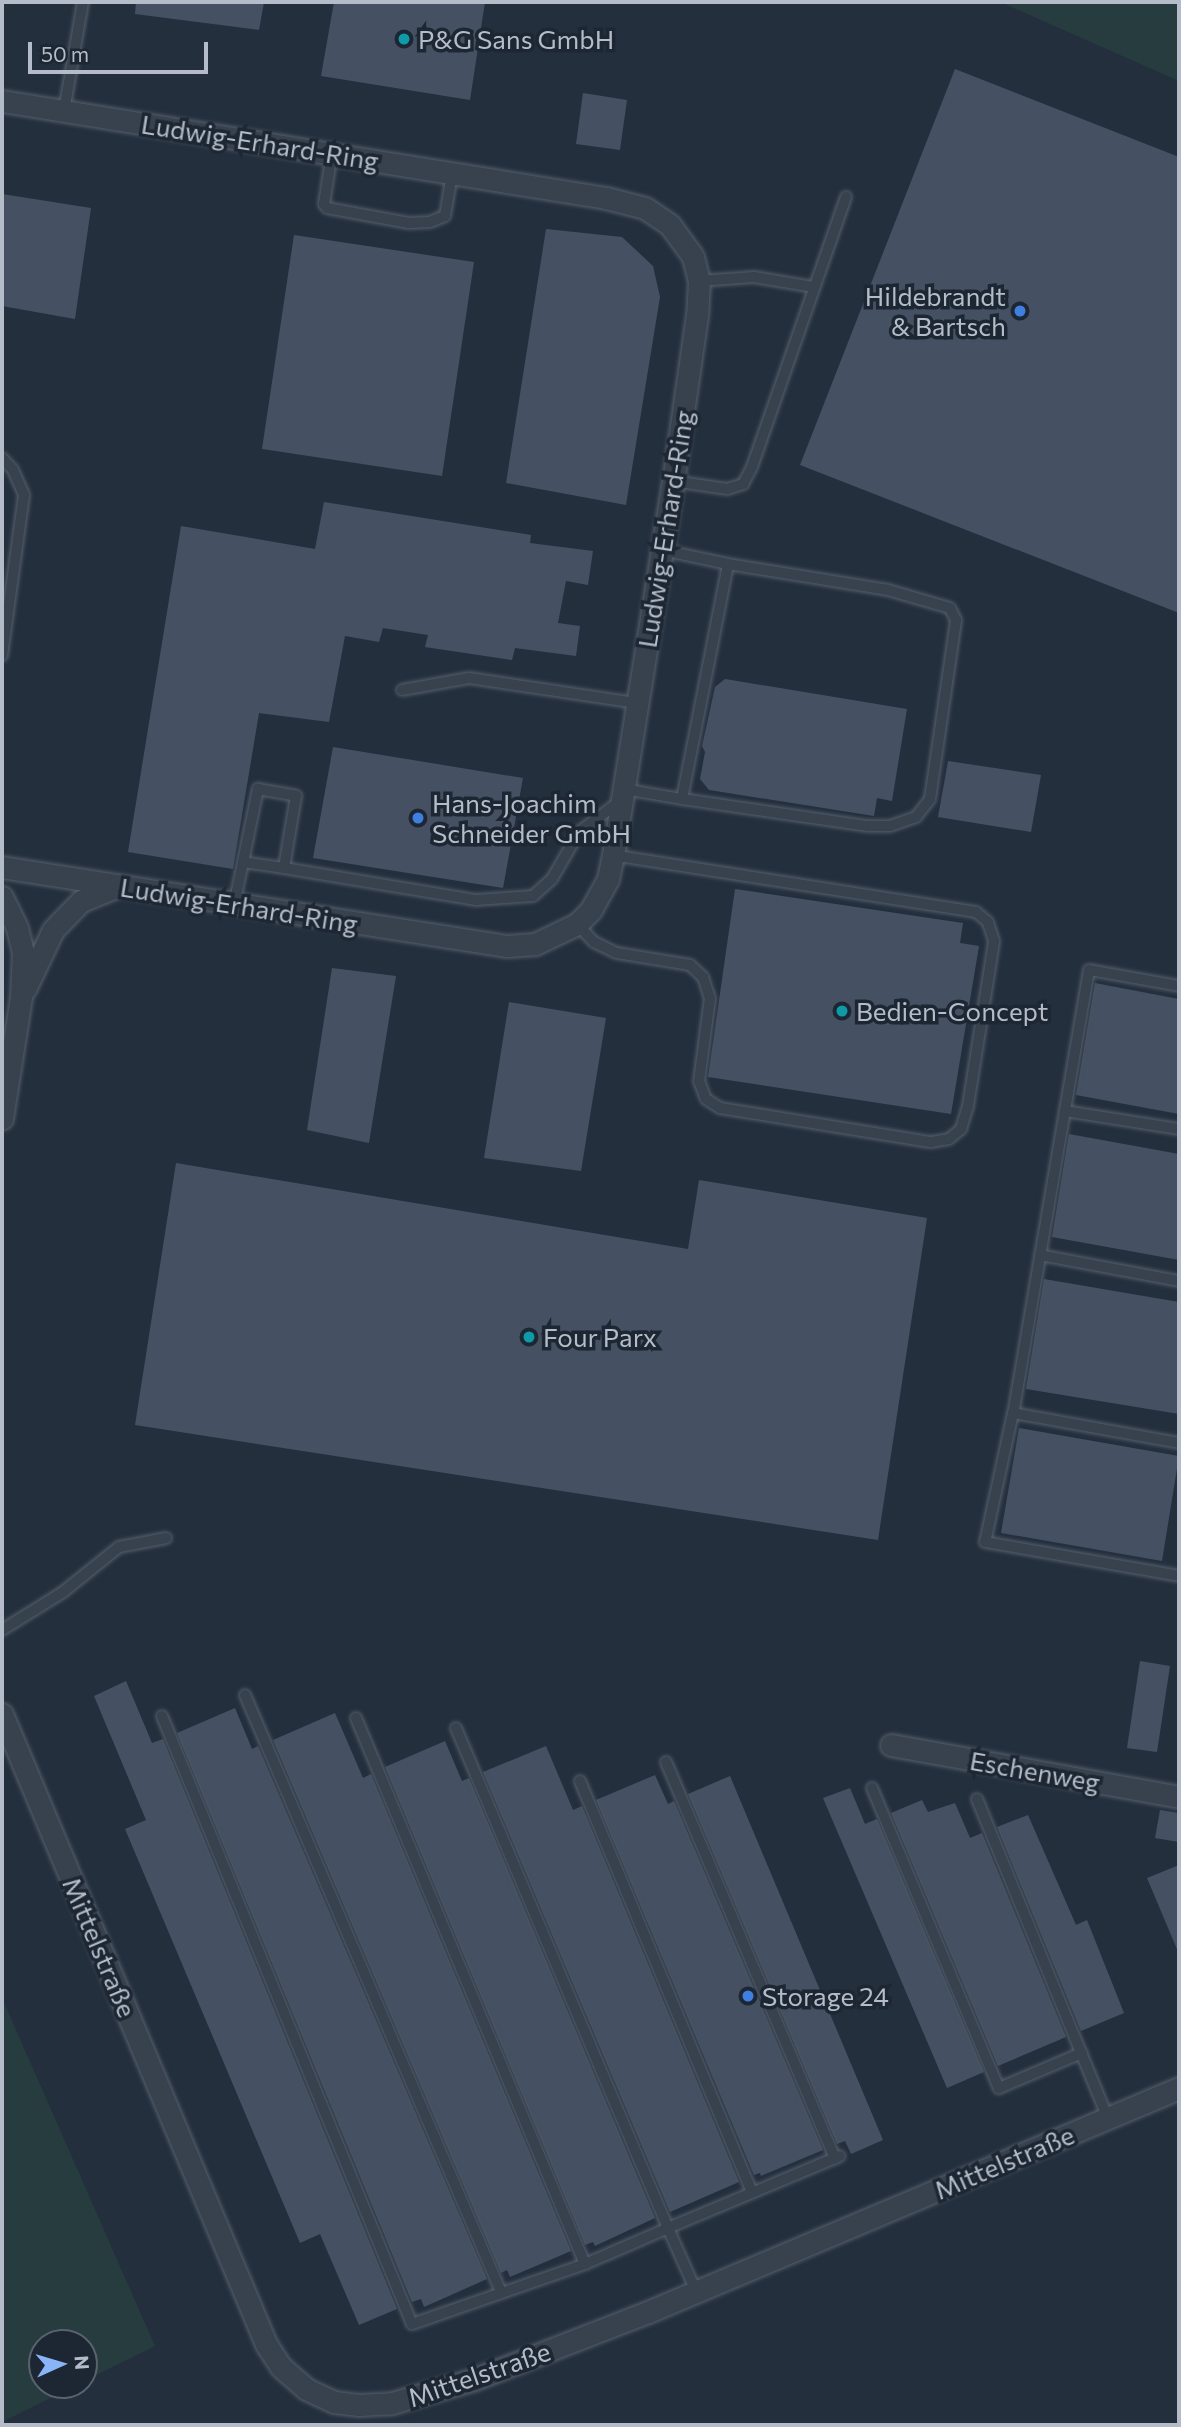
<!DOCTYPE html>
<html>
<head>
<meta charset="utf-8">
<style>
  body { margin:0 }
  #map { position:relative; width:1181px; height:2427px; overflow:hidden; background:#242f3e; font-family:Commissioner,sans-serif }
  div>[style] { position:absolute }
  .green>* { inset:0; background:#263c3f }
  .building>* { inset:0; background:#455162 }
  .roads { filter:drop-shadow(0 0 2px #565f6c) drop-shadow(0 0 2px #565f6c) }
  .service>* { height:10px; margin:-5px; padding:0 5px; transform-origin:5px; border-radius:5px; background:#38414e }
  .minor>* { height:21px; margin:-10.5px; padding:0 10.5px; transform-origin:10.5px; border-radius:10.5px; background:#38414e }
  .dots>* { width:19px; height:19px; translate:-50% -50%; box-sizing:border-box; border:4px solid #1d2633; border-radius:50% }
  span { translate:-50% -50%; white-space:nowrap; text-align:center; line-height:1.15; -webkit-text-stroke:7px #1d2633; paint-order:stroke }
  .poi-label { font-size:26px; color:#b4bcc9 }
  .left { translate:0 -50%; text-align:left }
  .right { translate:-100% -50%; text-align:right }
  .street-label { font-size:26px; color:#b4bcc9 }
  .frame { position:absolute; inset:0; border:4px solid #b4bcc9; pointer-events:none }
  .north { position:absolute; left:28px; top:2329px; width:70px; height:70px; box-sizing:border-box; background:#1d2633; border:2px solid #59626f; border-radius:50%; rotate:86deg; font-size:19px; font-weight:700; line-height:28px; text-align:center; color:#b4bcc9 }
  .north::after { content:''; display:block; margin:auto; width:24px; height:32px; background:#8ab4f8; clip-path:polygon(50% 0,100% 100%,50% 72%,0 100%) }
  .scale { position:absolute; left:28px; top:42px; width:180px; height:32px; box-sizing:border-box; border:4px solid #b4bcc9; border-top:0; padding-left:9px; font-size:21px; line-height:24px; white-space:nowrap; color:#b4bcc9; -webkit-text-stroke:5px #1d2633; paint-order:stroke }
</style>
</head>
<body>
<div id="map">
  <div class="green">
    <i style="clip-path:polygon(1000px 2px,1179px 2px,1179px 81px)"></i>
    <i style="clip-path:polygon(2px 1998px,155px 2346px,84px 2381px,84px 2343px,42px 2343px,42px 2385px,77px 2385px,2px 2422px)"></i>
  </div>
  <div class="building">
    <i style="clip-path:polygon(136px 2px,264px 2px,259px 30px,135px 14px)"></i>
    <i style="clip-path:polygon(334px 2px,485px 2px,470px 100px,321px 76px)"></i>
    <i style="clip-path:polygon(955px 69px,1179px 157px,1179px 613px,800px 465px)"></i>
    <i style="clip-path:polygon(583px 93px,627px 100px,620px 150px,576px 144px)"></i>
    <i style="clip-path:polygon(2px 194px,91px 208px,75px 319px,2px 306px)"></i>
    <i style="clip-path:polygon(546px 229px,622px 237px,653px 266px,660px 297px,626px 505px,506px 483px)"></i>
    <i style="clip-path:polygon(294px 235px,474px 262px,442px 476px,262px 449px)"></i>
    <i style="clip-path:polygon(324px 502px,531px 535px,530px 543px,593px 551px,588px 585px,566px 581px,558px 623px,580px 626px,576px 656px,515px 648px,512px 660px,425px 647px,428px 635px,383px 628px,379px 642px,345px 636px,329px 722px,259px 713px,233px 869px,128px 852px,181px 526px,315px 549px)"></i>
    <i style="clip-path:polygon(725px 679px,907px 709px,892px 801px,877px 798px,874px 816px,709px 790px,700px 779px,705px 752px,702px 746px,715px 687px)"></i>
    <i style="clip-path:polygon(333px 747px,523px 778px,503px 888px,313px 858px)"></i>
    <i style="clip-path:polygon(948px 761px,1041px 775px,1031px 832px,938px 817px)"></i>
    <i style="clip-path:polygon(735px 889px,963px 923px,960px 943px,979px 946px,951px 1114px,708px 1077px)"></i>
    <i style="clip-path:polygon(332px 968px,396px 976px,369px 1143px,307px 1130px)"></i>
    <i style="clip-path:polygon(1095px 983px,1179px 999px,1179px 1114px,1076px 1095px)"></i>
    <i style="clip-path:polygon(509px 1002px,606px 1018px,581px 1171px,484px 1158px)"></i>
    <i style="clip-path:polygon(1069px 1134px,1179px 1154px,1179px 1260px,1052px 1237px)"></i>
    <i style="clip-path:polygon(176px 1163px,688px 1249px,699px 1180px,927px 1218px,878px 1540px,135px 1425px)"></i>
    <i style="clip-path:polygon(1044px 1279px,1179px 1302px,1179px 1414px,1026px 1389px)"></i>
    <i style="clip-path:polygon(1019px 1428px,1179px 1456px,1162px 1561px,1001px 1533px)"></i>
    <i style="clip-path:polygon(1140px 1661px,1170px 1666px,1157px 1752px,1127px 1748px)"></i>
    <i style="clip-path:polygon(126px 1681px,152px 1743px,163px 1739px,397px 2309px,359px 2325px,320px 2234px,300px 2243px,125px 1829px,146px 1820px,94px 1696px)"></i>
    <i style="clip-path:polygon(235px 1708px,252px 1749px,258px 1746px,487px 2279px,424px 2307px,421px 2299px,412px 2302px,177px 1733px)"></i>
    <i style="clip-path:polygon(335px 1713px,363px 1778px,371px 1774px,571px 2251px,510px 2277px,507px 2270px,501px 2273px,273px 1740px)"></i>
    <i style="clip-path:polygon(445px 1741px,462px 1781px,469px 1778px,655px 2218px,595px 2246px,593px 2242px,585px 2245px,385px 1767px)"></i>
    <i style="clip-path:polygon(546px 1746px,573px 1810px,582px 1806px,739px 2182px,670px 2212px,483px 1772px)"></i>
    <i style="clip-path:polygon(655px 1775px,668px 1804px,674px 1801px,823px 2150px,761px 2176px,760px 2173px,754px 2175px,596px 1800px)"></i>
    <i style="clip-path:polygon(730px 1776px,883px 2140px,851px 2154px,845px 2141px,837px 2144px,688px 1794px)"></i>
    <i style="clip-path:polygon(850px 1788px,865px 1824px,877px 1819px,984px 2072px,947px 2088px,823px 1798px)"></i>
    <i style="clip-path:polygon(922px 1800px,928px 1812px,955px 1803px,970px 1838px,982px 1833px,1066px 2037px,998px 2066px,891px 1813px)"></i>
    <i style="clip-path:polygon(1160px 1810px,1179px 1813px,1179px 1842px,1155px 1838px)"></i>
    <i style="clip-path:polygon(1028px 1815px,1076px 1925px,1087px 1920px,1124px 2013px,1081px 2031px,997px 1827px)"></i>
    <i style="clip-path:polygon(1179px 1865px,1179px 1954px,1147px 1878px)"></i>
  </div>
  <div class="roads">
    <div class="service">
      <i style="left:64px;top:111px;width:111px;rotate:-80.1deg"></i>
      <i style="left:332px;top:153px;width:52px;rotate:98.9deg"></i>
      <i style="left:324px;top:204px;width:5px;rotate:53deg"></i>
      <i style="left:327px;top:208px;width:83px;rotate:10.4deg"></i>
      <i style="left:409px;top:223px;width:21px;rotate:-3deg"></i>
      <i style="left:430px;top:222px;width:16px;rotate:-22deg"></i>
      <i style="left:445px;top:216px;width:43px;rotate:-80.5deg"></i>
      <i style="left:699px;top:281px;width:55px;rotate:-4.2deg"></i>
      <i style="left:754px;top:277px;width:61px;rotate:9.5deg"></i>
      <i style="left:2px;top:458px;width:16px;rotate:47deg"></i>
      <i style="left:13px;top:470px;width:27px;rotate:66deg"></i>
      <i style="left:24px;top:495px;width:162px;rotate:97.8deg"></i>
      <i style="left:673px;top:481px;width:55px;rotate:8.4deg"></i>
      <i style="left:727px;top:489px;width:17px;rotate:-17deg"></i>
      <i style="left:743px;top:484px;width:19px;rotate:-62deg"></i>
      <i style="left:752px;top:467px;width:286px;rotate:-70.8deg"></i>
      <i style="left:402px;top:690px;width:68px;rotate:-10.2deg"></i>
      <i style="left:469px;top:678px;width:170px;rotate:8.5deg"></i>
      <i style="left:623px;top:789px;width:60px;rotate:9.6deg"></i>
      <i style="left:682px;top:799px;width:239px;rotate:-78.9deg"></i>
      <i style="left:728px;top:564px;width:67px;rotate:-168deg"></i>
      <i style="left:682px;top:799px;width:188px;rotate:8.3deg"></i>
      <i style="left:868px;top:826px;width:22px"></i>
      <i style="left:890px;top:826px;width:28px;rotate:-19deg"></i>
      <i style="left:916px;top:817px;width:23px;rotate:-52deg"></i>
      <i style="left:930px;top:799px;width:181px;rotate:-81.7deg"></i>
      <i style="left:956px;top:620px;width:13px;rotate:-117deg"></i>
      <i style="left:950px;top:608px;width:65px;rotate:-163.8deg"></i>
      <i style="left:888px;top:590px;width:162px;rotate:-170.8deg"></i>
      <i style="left:284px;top:868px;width:195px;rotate:9.5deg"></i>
      <i style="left:476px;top:900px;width:57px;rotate:-4deg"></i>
      <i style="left:533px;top:896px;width:25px;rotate:-42deg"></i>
      <i style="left:552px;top:879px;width:54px;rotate:-60.1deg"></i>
      <i style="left:579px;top:832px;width:50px;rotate:-36.9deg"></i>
      <i style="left:234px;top:905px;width:44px;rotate:-78.2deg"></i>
      <i style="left:243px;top:862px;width:75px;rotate:-78.4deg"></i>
      <i style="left:258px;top:789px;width:39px;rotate:10deg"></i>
      <i style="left:296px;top:796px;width:73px;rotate:99.5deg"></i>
      <i style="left:284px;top:868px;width:41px;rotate:-171.7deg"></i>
      <i style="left:577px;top:924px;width:25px;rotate:47deg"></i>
      <i style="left:594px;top:942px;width:25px;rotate:26deg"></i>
      <i style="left:617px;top:953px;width:74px;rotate:9.3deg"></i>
      <i style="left:690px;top:965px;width:18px;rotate:43deg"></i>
      <i style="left:703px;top:977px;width:22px;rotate:72deg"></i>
      <i style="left:710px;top:998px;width:84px;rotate:97.5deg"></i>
      <i style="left:699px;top:1081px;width:19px;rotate:69deg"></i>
      <i style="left:706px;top:1099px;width:17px;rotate:33deg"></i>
      <i style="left:720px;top:1108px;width:214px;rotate:9.2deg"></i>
      <i style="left:931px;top:1142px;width:18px;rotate:-9deg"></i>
      <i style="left:949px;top:1139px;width:16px;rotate:-40deg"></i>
      <i style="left:961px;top:1129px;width:24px;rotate:-73deg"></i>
      <i style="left:968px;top:1106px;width:167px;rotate:-81deg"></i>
      <i style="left:994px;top:941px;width:20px;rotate:-108deg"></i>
      <i style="left:988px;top:922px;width:16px;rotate:-140deg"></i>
      <i style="left:976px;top:912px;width:367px;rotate:-171.1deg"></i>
      <i style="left:1179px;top:986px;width:91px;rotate:-169.9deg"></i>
      <i style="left:1089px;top:970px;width:449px;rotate:99.7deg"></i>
      <i style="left:1013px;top:1413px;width:169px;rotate:10.2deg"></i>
      <i style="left:1065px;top:1111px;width:115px;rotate:9deg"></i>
      <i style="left:1040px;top:1255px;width:141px;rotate:10.6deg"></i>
      <i style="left:1013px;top:1413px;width:132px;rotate:102.2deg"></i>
      <i style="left:985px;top:1542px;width:197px;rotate:9.9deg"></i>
      <i style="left:2px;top:1630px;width:72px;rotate:-31.9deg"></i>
      <i style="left:63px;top:1592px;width:72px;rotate:-38.8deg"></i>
      <i style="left:119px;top:1547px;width:48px;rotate:-10.8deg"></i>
      <i style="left:245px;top:1695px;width:650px;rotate:66.79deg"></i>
      <i style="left:162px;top:1716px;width:657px;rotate:67.65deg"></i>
      <i style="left:412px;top:2324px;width:183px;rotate:-19.1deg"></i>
      <i style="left:585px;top:2264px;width:90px;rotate:-23.4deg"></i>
      <i style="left:668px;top:2228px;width:543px;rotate:-112.98deg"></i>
      <i style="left:356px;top:1718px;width:592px;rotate:67.25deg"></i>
      <i style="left:666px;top:1762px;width:431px;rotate:66.9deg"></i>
      <i style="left:580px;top:1781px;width:446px;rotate:67.3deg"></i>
      <i style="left:872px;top:1788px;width:326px;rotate:67.1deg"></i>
      <i style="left:999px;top:2088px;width:90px;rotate:-22.9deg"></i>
      <i style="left:977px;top:1799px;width:345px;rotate:67.7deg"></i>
      <i style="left:696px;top:2291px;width:69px;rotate:-114deg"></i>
      <i style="left:668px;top:2228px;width:186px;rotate:-22.7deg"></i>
    </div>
    <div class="minor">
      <i style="left:2px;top:101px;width:612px;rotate:9.12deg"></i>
      <i style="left:606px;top:198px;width:40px;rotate:14.4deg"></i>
      <i style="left:645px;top:208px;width:30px;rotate:34deg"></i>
      <i style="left:670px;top:225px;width:39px;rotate:54deg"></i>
      <i style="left:693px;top:257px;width:25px;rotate:76deg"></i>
      <i style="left:699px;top:281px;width:34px;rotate:93deg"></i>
      <i style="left:697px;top:315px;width:168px;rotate:98.2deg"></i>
      <i style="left:673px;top:481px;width:379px;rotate:99.1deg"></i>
      <i style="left:613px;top:855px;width:25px;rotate:102deg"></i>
      <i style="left:608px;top:879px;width:35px;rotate:119deg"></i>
      <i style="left:591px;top:910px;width:20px;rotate:135deg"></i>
      <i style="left:577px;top:924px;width:47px;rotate:154.5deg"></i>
      <i style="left:535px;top:944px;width:28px;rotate:176deg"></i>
      <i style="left:507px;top:946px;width:511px;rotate:-171.11deg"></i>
      <i style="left:2px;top:897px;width:34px;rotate:64deg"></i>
      <i style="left:17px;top:928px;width:25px;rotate:76deg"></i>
      <i style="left:23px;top:952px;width:45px;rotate:92.5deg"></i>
      <i style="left:21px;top:997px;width:123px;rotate:98.9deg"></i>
      <i style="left:25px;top:989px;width:65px;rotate:-64.6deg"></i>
      <i style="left:53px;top:930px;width:40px;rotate:-46deg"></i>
      <i style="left:81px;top:901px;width:40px;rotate:-22deg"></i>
      <i style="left:2px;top:1714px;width:683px;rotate:67.26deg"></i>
      <i style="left:266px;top:2344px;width:27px;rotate:57deg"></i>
      <i style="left:281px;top:2367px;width:33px;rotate:41deg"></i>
      <i style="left:306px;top:2389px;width:31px;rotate:25deg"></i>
      <i style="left:334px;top:2402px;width:25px;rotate:7deg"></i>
      <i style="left:359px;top:2405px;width:33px;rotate:-3deg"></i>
      <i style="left:392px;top:2403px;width:86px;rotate:-16.1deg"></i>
      <i style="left:475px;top:2379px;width:186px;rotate:-21.2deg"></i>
      <i style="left:648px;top:2312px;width:576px;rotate:-22.87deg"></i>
      <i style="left:891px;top:1745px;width:293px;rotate:10.2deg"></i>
    </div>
  </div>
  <div class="dots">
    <i style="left:404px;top:39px;background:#0f9aa8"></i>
    <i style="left:1020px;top:311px;background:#3f7fe0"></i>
    <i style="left:418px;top:818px;background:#3f7fe0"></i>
    <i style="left:842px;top:1011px;background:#0f9aa8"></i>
    <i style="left:529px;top:1337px;background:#0f9aa8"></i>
    <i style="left:748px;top:1996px;background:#3f7fe0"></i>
  </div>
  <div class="poi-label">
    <span class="left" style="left:418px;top:39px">P&amp;G Sans GmbH</span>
    <span class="right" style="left:1006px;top:311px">Hildebrandt<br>&amp; Bartsch</span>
    <span class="left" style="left:432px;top:818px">Hans-Joachim<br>Schneider GmbH</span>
    <span class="left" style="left:856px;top:1011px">Bedien-Concept</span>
    <span class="left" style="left:543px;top:1337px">Four Parx</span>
    <span class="left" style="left:762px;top:1996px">Storage 24</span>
  </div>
  <div class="street-label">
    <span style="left:260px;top:142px;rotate:9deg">Ludwig-Erhard-Ring</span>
    <span style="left:665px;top:529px;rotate:-81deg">Ludwig-Erhard-Ring</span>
    <span style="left:239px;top:905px;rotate:9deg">Ludwig-Erhard-Ring</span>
    <span style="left:1035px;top:1771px;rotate:10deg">Eschenweg</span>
    <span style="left:100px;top:1947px;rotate:67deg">Mittelstraße</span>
    <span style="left:1004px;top:2162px;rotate:-23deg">Mittelstraße</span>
    <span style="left:479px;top:2374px;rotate:-19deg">Mittelstraße</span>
  </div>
  <div class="frame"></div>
  <div class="north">N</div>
  <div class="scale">50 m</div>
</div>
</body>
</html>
